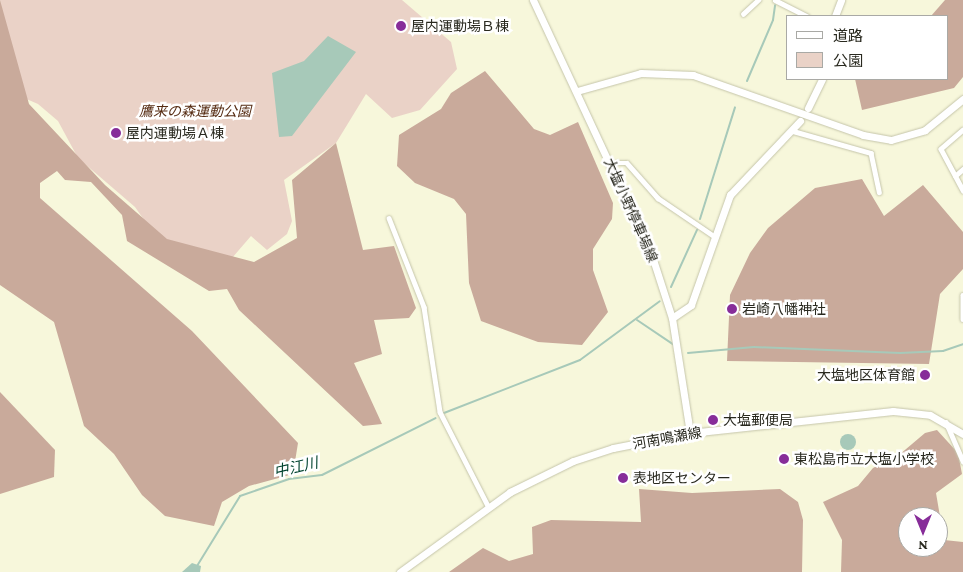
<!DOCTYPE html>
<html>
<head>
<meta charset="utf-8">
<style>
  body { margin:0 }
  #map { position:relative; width:963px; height:572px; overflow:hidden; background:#f7f7db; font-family:"Crimson Pro","Noto Sans JP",serif }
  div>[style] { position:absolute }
  .green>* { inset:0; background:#ead2c7 }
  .forest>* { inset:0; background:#c9aa9b }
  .water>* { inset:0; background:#a7c9b9 }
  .round { border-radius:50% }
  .stream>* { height:2px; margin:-1px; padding:0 1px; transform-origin:1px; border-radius:1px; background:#a7c9b9 }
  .roads { filter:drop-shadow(0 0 1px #c5c5aa) drop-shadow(0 0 1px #c5c5aa) }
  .street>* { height:4.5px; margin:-2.25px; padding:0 2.25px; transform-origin:2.25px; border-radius:2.25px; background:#fff }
  .secondary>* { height:7px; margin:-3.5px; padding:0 3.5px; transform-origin:3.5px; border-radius:3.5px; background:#fff }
  .dots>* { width:14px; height:14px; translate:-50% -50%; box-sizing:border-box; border:2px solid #fff; border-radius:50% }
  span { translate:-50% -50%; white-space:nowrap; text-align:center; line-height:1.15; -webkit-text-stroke:5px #fff; paint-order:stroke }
  .poi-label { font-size:14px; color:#29291f }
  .left { translate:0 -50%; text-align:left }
  .right { translate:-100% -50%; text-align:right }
  .park-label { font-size:14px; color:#562c13; font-style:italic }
  .street-label { font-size:14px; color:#29291f }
  .water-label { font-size:15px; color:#00432e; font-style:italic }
  .legend { position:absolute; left:786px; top:15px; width:162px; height:65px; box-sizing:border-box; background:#fff; border:1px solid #a9a9a5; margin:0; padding:6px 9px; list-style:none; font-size:15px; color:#29291f }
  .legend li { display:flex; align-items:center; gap:10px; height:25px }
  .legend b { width:25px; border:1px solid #a9a9a5 }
  .north { position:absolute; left:898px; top:507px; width:50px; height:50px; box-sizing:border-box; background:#fff; border:1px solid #a9a9a5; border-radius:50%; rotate:180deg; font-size:14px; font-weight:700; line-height:20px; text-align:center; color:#29291f }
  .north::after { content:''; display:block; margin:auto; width:18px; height:22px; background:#872d99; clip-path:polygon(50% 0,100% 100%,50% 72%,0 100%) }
</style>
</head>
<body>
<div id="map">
  <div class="green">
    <i style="clip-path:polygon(0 0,402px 0,451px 42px,457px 69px,420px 110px,392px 118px,366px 94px,336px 143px,284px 180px,292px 221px,287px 234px,267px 250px,251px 236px,226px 265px,176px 247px,147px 224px,135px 207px,78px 158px,58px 121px,38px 104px,8px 91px)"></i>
  </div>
  <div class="forest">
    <i style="clip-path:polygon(0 0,29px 104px,105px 185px,167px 239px,254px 262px,297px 238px,292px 180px,336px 143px,363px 250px,394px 246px,416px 308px,409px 318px,374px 320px,382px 354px,354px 363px,382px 424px,363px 426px,239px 310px,227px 289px,209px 291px,127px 241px,122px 215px,91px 182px,65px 180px,57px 171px,40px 183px,40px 198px,192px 331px,298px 443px,293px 474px,249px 486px,222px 502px,214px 526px,165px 516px,142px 495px,114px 454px,84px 426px,54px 322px,0 285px)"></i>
    <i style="clip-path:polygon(945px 0,963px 0,963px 77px,954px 88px,862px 110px,855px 79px,947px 79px,947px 16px,931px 16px)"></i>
    <i style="clip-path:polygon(485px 71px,534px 129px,550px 135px,578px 122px,613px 203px,612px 219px,593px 249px,593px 270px,608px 312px,582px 345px,538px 342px,481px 321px,469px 283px,466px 214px,454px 199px,415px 183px,397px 166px,399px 135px,441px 109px,451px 93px)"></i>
    <i style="clip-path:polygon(862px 179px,884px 216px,923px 185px,963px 232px,963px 269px,940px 294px,929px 364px,727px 361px,730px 295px,750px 253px,768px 228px,815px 188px)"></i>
    <i style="clip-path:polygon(0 392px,55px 450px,54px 477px,0 494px)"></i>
    <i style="clip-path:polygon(evenodd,937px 430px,958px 453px,962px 474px,936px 493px,944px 540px,963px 542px,963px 572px,841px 572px,842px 540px,823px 502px,858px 486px,873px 468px,899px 455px,925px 433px,937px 430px,908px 517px,938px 517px,938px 547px,908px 547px,908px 517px)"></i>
    <i style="clip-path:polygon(639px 489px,692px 493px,780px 489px,798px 502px,803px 520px,802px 572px,449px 572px,483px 548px,509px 561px,533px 554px,532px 527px,551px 520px,641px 522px)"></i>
  </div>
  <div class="water">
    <i style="clip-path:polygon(328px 36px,356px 52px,292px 136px,279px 137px,272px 73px,304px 61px)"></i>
    <i class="round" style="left:840px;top:434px;width:16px;height:16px"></i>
    <i style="clip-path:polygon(192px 563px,201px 566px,200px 572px,182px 572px)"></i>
  </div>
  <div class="stream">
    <i style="left:747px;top:81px;width:66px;rotate:-66.9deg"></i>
    <i style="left:773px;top:20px;width:15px;rotate:-82deg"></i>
    <i style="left:700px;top:219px;width:117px;rotate:-72.6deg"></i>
    <i style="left:671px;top:287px;width:63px;rotate:-65.5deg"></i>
    <i style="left:637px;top:320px;width:45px;rotate:34deg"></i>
    <i style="left:688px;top:353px;width:66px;rotate:-5.2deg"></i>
    <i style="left:754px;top:347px;width:146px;rotate:2.4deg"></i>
    <i style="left:900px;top:353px;width:43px;rotate:-2.7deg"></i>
    <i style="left:943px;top:351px;width:21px;rotate:-19deg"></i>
    <i style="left:444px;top:413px;width:146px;rotate:-21.3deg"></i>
    <i style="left:580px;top:360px;width:99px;rotate:-36.4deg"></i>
    <i style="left:197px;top:566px;width:82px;rotate:-58.4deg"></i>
    <i style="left:240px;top:496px;width:52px;rotate:-19.1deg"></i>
    <i style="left:289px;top:479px;width:33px;rotate:-7deg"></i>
    <i style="left:322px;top:475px;width:127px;rotate:-26.6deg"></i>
  </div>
  <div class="roads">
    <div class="street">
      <i style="left:775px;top:0;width:36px;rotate:27deg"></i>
      <i style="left:743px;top:14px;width:21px;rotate:-43deg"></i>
      <i style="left:963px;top:130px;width:29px;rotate:139deg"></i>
      <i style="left:941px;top:149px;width:47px;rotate:61.8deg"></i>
      <i style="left:793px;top:131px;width:81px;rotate:15.8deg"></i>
      <i style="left:871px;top:153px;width:40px;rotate:78deg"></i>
      <i style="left:610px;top:163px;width:17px"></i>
      <i style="left:627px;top:163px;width:47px;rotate:48.5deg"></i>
      <i style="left:658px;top:198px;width:68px;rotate:34.2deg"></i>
      <i style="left:955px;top:176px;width:11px;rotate:-41deg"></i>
      <i style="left:389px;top:218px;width:96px;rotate:68.5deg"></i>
      <i style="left:424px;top:307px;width:106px;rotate:81.3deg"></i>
      <i style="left:440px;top:412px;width:106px;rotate:62.9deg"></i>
      <i style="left:963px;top:295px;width:24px;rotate:90deg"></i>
      <i style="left:946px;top:422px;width:43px;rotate:66.4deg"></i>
    </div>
    <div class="secondary">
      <i style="left:533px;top:0;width:279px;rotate:65deg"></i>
      <i style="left:651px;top:253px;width:68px;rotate:72.1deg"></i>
      <i style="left:672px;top:318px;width:116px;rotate:81.1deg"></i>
      <i style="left:835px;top:16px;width:17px;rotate:-69deg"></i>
      <i style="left:577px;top:91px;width:66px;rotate:-15.7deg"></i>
      <i style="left:641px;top:73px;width:52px;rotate:2.2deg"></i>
      <i style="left:693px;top:75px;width:180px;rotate:19.4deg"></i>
      <i style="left:863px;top:135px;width:28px;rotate:10deg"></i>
      <i style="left:891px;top:140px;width:35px;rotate:-16deg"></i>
      <i style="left:925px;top:130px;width:49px;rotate:-39.2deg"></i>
      <i style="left:808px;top:108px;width:32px;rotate:-64deg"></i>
      <i style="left:672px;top:318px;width:23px;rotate:-34deg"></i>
      <i style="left:691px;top:305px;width:117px;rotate:-70.5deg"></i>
      <i style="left:730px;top:195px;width:102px;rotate:-46.6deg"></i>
      <i style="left:400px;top:572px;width:136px;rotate:-36deg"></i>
      <i style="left:510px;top:492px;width:70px;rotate:-26.2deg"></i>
      <i style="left:573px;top:461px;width:42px;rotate:-18deg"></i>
      <i style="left:613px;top:448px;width:78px;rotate:-11deg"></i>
      <i style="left:690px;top:433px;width:204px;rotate:-6.2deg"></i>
      <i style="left:893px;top:411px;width:37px;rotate:6deg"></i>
      <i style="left:930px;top:415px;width:38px;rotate:30deg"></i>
    </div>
  </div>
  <div class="dots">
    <i style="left:401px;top:26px;background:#872d99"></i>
    <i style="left:116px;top:133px;background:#872d99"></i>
    <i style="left:732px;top:309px;background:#872d99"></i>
    <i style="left:925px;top:375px;background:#872d99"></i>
    <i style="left:713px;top:420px;background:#872d99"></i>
    <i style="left:784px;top:459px;background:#872d99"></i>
    <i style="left:623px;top:478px;background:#872d99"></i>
  </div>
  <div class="poi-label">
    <span class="left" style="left:411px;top:26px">屋内運動場Ｂ棟</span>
    <span class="left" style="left:126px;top:133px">屋内運動場Ａ棟</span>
    <span class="left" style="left:742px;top:309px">岩崎八幡神社</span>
    <span class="right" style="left:915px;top:375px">大塩地区体育館</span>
    <span class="left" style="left:723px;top:420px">大塩郵便局</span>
    <span class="left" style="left:794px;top:459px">東松島市立大塩小学校</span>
    <span class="left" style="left:633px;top:478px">表地区センター</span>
  </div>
  <div class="park-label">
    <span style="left:195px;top:111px">鷹来の森運動公園</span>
  </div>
  <div class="street-label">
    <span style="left:631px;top:210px;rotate:66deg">大塩小野停車場線</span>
    <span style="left:667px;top:438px;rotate:-10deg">河南鳴瀬線</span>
  </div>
  <div class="water-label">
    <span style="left:296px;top:468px;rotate:-13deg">中江川</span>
  </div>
  <ul class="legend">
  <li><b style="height:6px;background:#fff"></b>道路</li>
  <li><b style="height:14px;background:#ead2c7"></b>公園</li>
  </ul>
  <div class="north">N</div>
</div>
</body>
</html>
